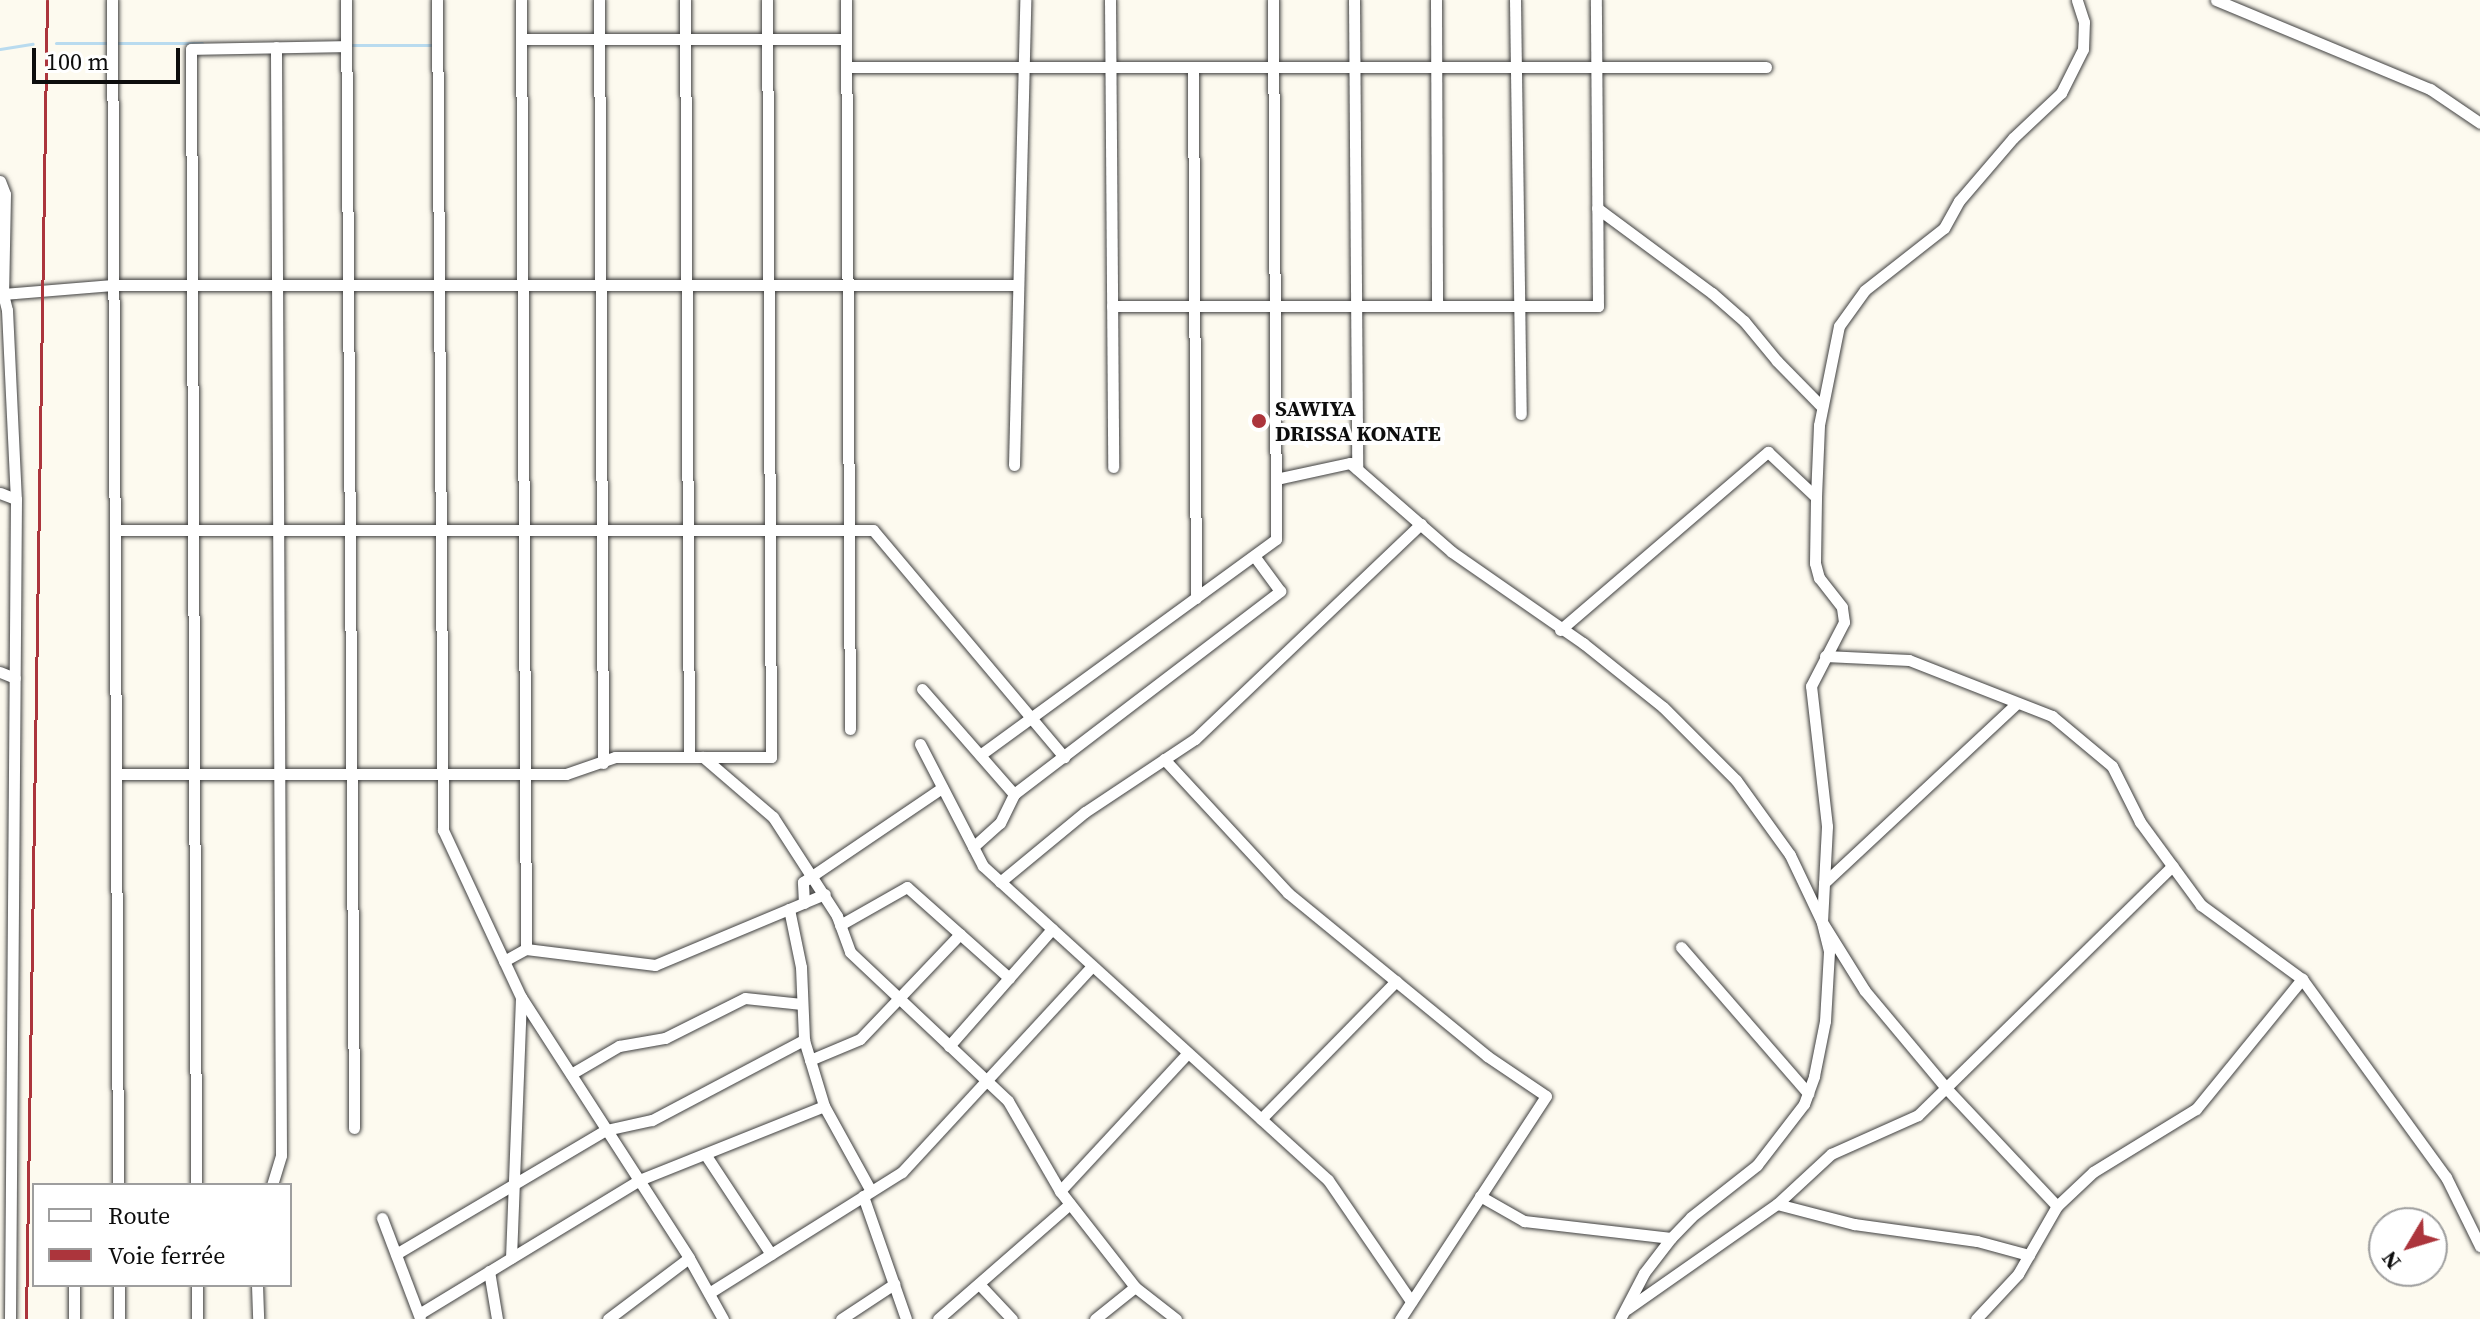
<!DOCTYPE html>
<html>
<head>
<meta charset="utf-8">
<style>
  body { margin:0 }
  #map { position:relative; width:2480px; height:1319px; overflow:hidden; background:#fdfaef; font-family:"Source Serif 4",serif }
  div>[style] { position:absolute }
  .stream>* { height:3px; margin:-1.5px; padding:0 1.5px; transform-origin:1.5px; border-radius:1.5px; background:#b9dbef }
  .roads { filter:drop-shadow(0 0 2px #404040) drop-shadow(0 0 2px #404040) }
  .minor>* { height:11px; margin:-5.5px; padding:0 5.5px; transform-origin:5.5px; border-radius:5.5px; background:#fff }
  .rail>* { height:3px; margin:-1.5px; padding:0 1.5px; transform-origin:1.5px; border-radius:1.5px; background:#ac353c }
  .dots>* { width:22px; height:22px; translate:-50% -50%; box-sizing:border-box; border:4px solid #fff; border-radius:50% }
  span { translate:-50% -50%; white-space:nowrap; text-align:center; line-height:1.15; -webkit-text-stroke:8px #fff; paint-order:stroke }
  .poi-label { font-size:22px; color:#0d0d0d; font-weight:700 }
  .left { translate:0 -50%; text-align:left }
  .legend { position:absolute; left:32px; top:1183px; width:260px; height:104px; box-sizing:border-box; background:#fff; border:2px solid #9e9e9e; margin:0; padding:10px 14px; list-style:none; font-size:24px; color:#0d0d0d }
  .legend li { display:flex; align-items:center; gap:16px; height:40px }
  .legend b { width:40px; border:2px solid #9e9e9e }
  .north { position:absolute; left:2368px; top:1207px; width:80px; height:80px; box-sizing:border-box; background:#fff; border:2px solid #9e9e9e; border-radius:50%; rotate:232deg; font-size:22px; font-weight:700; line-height:32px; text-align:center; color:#0d0d0d }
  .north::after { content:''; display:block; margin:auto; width:28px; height:36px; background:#ac353c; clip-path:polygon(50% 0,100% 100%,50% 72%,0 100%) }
  .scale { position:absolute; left:32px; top:48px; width:148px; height:36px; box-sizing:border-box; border:4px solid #0d0d0d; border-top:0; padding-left:10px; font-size:24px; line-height:28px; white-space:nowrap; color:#0d0d0d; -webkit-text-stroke:6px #fff; paint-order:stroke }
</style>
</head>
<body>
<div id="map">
  <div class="stream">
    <i style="left:56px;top:43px;width:54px"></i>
    <i style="left:117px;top:43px;width:85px"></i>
    <i style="left:349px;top:45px;width:85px"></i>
    <i style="left:0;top:49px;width:33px;rotate:-9deg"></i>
  </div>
  <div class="roads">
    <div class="minor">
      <i style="left:112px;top:0;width:1185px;rotate:89.71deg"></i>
      <i style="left:346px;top:0;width:1128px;rotate:89.59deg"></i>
      <i style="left:437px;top:0;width:830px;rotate:89.59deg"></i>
      <i style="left:443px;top:830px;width:184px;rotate:65deg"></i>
      <i style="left:521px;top:997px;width:310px;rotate:57.2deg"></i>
      <i style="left:689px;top:1258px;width:70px;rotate:60.9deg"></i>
      <i style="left:521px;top:0;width:949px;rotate:89.7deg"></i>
      <i style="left:599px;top:0;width:763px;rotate:89.7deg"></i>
      <i style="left:685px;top:0;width:757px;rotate:89.7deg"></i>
      <i style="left:846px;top:0;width:729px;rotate:89.69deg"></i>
      <i style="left:1110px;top:0;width:467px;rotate:89.6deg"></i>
      <i style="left:1354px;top:0;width:469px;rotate:89.6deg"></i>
      <i style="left:1436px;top:0;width:306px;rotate:89.8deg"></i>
      <i style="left:1515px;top:0;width:414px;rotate:89.2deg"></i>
      <i style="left:2216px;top:0;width:232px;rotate:22.6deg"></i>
      <i style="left:2430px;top:89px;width:60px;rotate:34.2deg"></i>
      <i style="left:521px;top:39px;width:325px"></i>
      <i style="left:846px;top:67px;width:920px"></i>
      <i style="left:1193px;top:67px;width:531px;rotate:89.68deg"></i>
      <i style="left:0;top:181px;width:14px;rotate:69deg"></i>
      <i style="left:5px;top:194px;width:100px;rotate:91.1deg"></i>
      <i style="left:3px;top:294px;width:16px;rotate:76deg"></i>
      <i style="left:7px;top:310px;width:189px;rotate:87.3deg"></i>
      <i style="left:16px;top:499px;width:820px;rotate:90.42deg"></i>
      <i style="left:1597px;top:208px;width:143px;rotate:36.5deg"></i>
      <i style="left:1712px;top:293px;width:43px;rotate:41.2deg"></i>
      <i style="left:1744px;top:321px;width:52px;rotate:50.5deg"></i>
      <i style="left:1777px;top:361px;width:64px;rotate:45.6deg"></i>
      <i style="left:3px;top:294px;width:110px;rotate:-4.7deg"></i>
      <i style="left:113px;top:285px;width:905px"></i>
      <i style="left:1112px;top:306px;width:486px"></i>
      <i style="left:1598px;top:306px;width:306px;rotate:-90.4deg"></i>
      <i style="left:1014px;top:465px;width:465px;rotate:-88.6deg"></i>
      <i style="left:1276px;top:479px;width:76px;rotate:-12.2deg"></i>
      <i style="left:1350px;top:463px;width:135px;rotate:41.1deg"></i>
      <i style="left:1452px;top:552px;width:160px;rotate:34.8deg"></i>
      <i style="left:1583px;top:643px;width:102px;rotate:38.7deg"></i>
      <i style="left:1663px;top:707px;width:103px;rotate:45deg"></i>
      <i style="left:1736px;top:780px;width:92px;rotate:54.2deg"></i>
      <i style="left:1790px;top:855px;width:74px;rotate:64.5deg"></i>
      <i style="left:1822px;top:922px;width:81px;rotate:58.1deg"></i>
      <i style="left:1865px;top:991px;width:126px;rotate:50.1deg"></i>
      <i style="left:1946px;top:1088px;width:162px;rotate:46.8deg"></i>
      <i style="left:0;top:493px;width:17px;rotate:21deg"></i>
      <i style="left:115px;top:530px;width:758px"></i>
      <i style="left:873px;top:530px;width:297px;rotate:49.9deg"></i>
      <i style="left:1560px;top:630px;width:274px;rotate:-40.6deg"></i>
      <i style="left:1768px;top:452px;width:66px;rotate:43.2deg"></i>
      <i style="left:1825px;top:656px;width:84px;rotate:2.7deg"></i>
      <i style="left:1909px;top:660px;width:154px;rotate:21.4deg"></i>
      <i style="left:2052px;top:716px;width:78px;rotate:39.8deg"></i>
      <i style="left:2112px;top:766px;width:63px;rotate:63.4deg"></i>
      <i style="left:2140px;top:822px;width:103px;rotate:53.7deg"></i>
      <i style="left:2201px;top:905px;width:125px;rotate:36.2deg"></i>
      <i style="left:2302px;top:979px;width:245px;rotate:54deg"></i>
      <i style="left:2446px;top:1177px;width:77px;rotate:63.8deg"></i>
      <i style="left:0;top:672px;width:16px;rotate:22deg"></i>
      <i style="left:922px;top:689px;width:140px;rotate:48.8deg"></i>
      <i style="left:920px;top:744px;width:137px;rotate:62.7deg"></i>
      <i style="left:983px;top:866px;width:466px;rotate:42.3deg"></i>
      <i style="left:1328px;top:1180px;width:147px;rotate:55.6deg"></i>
      <i style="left:980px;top:755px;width:366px;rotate:-36.1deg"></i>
      <i style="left:1276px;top:539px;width:539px;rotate:-90.32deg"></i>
      <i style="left:703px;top:757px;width:92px;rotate:40.6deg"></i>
      <i style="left:773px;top:817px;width:118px;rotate:57.1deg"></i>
      <i style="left:837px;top:916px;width:38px;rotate:70deg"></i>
      <i style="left:850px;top:952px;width:217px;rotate:43.3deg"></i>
      <i style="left:1008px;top:1101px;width:104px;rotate:60deg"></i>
      <i style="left:1060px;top:1191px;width:122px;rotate:52deg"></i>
      <i style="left:1135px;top:1287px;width:52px;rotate:38deg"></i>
      <i style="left:1164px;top:759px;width:183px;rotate:47.2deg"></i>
      <i style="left:1288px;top:893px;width:257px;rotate:39.3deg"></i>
      <i style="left:1487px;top:1056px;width:71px;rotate:34.1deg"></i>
      <i style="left:1546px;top:1096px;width:267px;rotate:123.2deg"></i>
      <i style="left:116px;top:774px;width:450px"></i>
      <i style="left:566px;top:774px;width:52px;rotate:-19.1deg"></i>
      <i style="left:615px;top:757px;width:156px"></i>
      <i style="left:771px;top:757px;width:757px;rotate:-90.3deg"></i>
      <i style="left:973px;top:847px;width:36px;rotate:-42deg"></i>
      <i style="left:1000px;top:823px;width:32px;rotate:-64deg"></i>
      <i style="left:1014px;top:794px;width:335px;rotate:-37.3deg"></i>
      <i style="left:1280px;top:591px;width:42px;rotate:-126.3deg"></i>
      <i style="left:1000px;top:882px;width:110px;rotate:-39.5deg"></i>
      <i style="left:1085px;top:812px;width:132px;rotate:-33.6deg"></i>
      <i style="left:1195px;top:739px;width:312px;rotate:-43.6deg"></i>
      <i style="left:1824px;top:883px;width:264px;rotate:-43deg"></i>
      <i style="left:804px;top:903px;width:21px;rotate:-93deg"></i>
      <i style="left:803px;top:882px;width:168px;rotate:-34.1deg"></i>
      <i style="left:789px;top:909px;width:59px;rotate:78.3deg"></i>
      <i style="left:801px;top:967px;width:73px;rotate:87.6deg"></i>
      <i style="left:804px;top:1040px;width:69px;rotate:73.1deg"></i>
      <i style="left:824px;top:1106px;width:97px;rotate:61.1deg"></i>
      <i style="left:840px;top:925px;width:77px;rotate:-29.6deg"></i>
      <i style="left:907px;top:887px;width:137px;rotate:41.7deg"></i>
      <i style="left:1681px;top:947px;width:194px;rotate:49deg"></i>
      <i style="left:504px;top:961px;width:25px;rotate:-29deg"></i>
      <i style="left:526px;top:949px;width:130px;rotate:7.1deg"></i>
      <i style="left:655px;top:965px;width:184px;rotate:-22.7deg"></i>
      <i style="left:949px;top:1046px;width:156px;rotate:-48.6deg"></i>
      <i style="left:810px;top:1060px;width:54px;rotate:-22.8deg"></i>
      <i style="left:860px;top:1039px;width:145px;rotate:-46.4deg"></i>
      <i style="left:571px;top:1074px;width:56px;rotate:-30.3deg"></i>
      <i style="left:619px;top:1046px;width:47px;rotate:-9.9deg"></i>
      <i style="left:665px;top:1038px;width:89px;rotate:-26.6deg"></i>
      <i style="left:745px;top:998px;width:57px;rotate:6deg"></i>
      <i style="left:1261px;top:1119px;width:193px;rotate:-45.6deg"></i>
      <i style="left:705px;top:1154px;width:120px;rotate:56.6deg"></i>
      <i style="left:196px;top:1185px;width:1136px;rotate:-90.25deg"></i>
      <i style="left:191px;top:49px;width:155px;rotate:-1.1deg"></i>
      <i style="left:272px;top:1185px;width:31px;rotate:-73deg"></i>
      <i style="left:281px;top:1155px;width:1108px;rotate:-90.26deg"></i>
      <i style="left:1060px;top:1191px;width:188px;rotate:-47.2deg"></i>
      <i style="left:863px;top:1196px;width:130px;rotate:70.7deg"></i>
      <i style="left:1480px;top:1196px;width:51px;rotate:29.6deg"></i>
      <i style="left:1524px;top:1221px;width:148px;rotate:6.6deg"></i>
      <i style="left:1777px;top:1204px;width:80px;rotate:14.6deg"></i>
      <i style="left:1854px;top:1224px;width:124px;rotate:7.9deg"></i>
      <i style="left:1977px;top:1241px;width:54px;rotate:15.1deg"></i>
      <i style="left:382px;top:1218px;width:107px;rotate:69.2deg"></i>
      <i style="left:396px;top:1254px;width:244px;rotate:-30.6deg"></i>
      <i style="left:606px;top:1130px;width:47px;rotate:-12.3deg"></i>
      <i style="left:652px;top:1120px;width:172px;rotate:-27.8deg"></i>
      <i style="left:511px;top:1258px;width:261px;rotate:-87.8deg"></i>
      <i style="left:489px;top:1271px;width:49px;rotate:80.5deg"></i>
      <i style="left:979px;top:1284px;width:48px;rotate:46.7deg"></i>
      <i style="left:74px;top:1285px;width:34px;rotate:90deg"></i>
      <i style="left:119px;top:1285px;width:34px;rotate:90deg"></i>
      <i style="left:197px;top:1285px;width:34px;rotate:90deg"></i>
      <i style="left:257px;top:1285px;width:34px;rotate:88deg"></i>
      <i style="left:709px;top:1293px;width:228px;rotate:-32.1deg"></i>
      <i style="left:902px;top:1172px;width:280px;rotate:-47.3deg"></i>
      <i style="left:1627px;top:1309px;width:183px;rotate:-35deg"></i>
      <i style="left:1777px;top:1204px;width:74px;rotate:-42.8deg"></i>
      <i style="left:1831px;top:1154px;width:95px;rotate:-24.1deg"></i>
      <i style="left:1918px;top:1115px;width:356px;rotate:-44.4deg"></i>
      <i style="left:419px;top:1314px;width:258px;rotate:-31.3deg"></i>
      <i style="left:639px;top:1180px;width:199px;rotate:-21.8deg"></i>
      <i style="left:608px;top:1319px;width:101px;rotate:-37deg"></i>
      <i style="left:841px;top:1319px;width:64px;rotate:-33.4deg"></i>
      <i style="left:938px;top:1319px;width:175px;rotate:-41.1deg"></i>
      <i style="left:1095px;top:1319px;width:51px;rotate:-38.7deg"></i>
      <i style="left:1620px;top:1319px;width:52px;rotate:-62.4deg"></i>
      <i style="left:1644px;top:1273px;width:44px;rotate:-52.4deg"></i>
      <i style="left:1671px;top:1238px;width:29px;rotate:-46deg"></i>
      <i style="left:1691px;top:1217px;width:84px;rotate:-38.2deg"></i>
      <i style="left:1757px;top:1165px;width:77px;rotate:-52.4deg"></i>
      <i style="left:1804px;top:1104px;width:30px;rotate:-70deg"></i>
      <i style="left:1814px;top:1076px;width:56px;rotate:-78.7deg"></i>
      <i style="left:1825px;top:1021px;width:70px;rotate:-86.7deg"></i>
      <i style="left:1829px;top:951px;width:30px;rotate:-104deg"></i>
      <i style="left:1822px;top:922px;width:96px;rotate:-87deg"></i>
      <i style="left:1827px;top:826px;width:141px;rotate:-96.5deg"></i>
      <i style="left:1811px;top:686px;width:72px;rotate:-62.7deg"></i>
      <i style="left:1844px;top:622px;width:15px;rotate:-98deg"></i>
      <i style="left:1842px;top:607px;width:37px;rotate:-128deg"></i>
      <i style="left:1819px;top:578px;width:16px;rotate:-105deg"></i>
      <i style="left:1815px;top:563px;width:66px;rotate:-89.1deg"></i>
      <i style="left:1816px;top:497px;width:72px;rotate:-87.6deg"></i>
      <i style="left:1819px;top:425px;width:101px;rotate:-78.6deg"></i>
      <i style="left:1839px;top:326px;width:44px;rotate:-54.2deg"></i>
      <i style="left:1865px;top:290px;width:100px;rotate:-38.1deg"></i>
      <i style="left:1944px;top:228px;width:31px;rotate:-61deg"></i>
      <i style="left:1959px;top:201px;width:83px;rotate:-49.4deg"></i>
      <i style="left:2013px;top:138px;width:66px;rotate:-43.2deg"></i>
      <i style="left:2061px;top:93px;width:49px;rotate:-63.4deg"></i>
      <i style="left:2083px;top:49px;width:27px;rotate:-88deg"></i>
      <i style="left:2084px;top:22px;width:23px;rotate:-108deg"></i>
      <i style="left:1976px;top:1319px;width:62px;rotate:-47deg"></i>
      <i style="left:2018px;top:1274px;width:78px;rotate:-60.2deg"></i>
      <i style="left:2057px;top:1206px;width:50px;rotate:-43.4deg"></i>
      <i style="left:2093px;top:1172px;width:121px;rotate:-31.5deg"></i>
      <i style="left:2196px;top:1109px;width:168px;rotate:-50.8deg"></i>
    </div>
  </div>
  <div class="rail">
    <i style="left:26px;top:1319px;width:1319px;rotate:-89.09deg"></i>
  </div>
  <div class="dots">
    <i style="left:1259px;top:421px;background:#ac353c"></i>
  </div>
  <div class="poi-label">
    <span class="left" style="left:1275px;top:421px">SAWIYA<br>DRISSA KONATE</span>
  </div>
  <ul class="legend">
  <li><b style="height:10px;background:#fff"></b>Route</li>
  <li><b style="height:10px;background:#ac353c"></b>Voie ferrée</li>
  </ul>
  <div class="north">N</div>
  <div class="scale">100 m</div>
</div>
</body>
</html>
